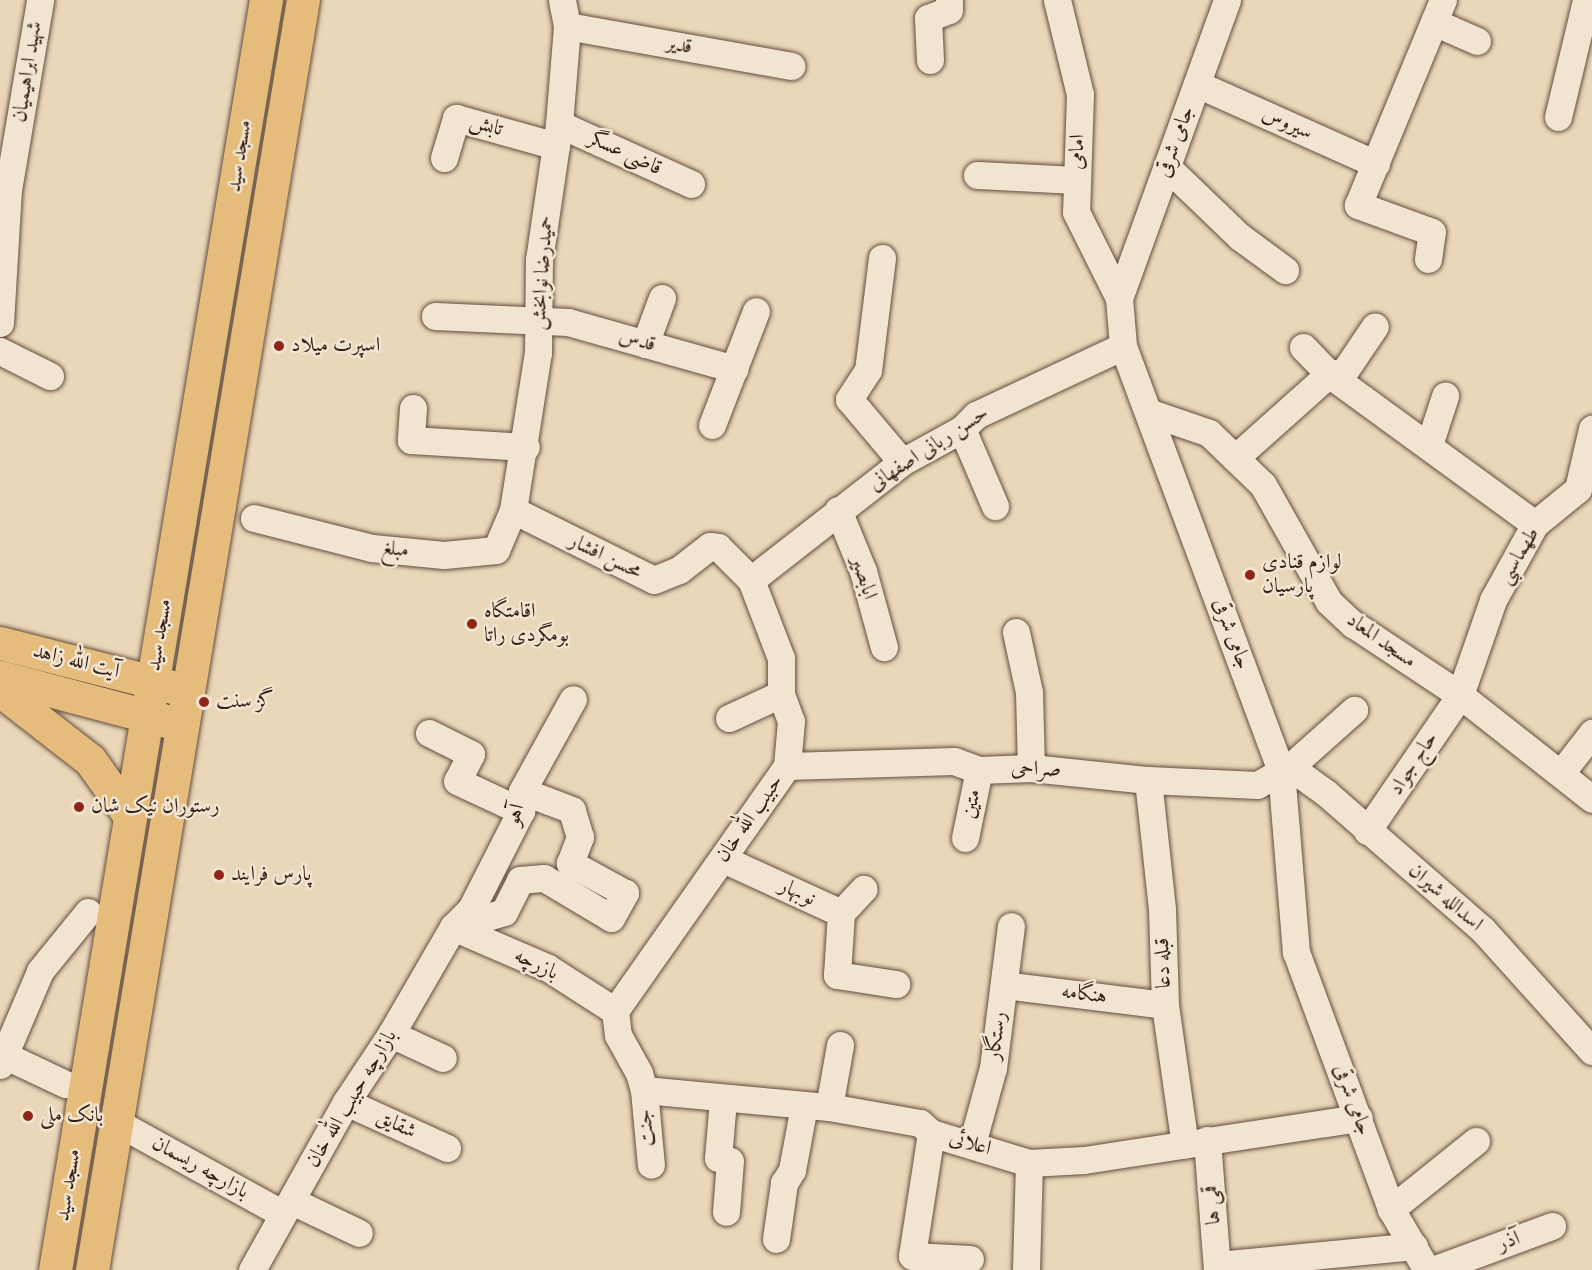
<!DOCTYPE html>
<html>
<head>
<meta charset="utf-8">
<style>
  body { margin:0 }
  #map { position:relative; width:1592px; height:1270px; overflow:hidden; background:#ead7b9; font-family:"IM FELL English",Amiri,serif }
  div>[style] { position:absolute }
  .roads { filter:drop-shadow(0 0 2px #644d3f) drop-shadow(0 0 2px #644d3f) }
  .minor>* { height:27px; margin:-13.5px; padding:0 13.5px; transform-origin:13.5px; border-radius:13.5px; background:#f1e5d2 }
  .major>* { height:33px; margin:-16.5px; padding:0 16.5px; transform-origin:16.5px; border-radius:16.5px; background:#e5bc7c }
  .dots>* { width:16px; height:16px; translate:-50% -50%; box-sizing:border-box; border:3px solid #f1e5d2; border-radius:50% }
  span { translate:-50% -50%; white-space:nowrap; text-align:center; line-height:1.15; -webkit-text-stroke:5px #f1e5d2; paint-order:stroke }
  .street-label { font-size:21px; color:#371f16 }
  .poi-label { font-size:21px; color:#371f16 }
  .left { translate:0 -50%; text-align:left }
</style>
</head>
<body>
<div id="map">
  <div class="roads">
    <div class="minor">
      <i style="left:1057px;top:0;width:97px;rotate:76.3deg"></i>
      <i style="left:1080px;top:94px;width:118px;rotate:91.9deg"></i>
      <i style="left:1076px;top:212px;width:96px;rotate:63.4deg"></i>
      <i style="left:1227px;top:0;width:317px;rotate:109.9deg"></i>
      <i style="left:1119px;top:298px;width:48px;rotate:85.2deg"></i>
      <i style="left:1123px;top:346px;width:452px;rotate:69.6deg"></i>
      <i style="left:1281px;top:770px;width:183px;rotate:85.3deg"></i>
      <i style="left:1296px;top:952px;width:274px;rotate:69.7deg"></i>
      <i style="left:1391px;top:1209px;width:71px;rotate:59.5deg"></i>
      <i style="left:1434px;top:22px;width:47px;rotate:23.8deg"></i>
      <i style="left:567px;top:26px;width:228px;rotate:10.1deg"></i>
      <i style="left:930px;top:60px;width:42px;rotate:-92.7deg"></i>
      <i style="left:928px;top:18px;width:22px;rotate:-21deg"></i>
      <i style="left:949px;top:10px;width:10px;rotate:-90deg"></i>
      <i style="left:1197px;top:84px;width:196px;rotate:24.1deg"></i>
      <i style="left:1558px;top:117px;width:120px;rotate:-76.5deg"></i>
      <i style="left:559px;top:124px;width:145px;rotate:24.4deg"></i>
      <i style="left:444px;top:158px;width:42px;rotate:-73.3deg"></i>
      <i style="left:456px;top:118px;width:104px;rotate:15.6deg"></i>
      <i style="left:1167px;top:167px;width:101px;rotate:43.8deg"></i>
      <i style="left:1240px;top:237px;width:56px;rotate:36.3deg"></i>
      <i style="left:977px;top:175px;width:100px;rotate:2.9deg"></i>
      <i style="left:882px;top:258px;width:113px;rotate:97.1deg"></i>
      <i style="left:868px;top:370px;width:35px;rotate:123deg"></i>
      <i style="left:849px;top:399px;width:82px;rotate:49.9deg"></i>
      <i style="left:1428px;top:259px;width:27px;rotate:-82deg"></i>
      <i style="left:1432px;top:232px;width:79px;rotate:-160deg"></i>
      <i style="left:1358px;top:205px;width:222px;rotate:-67.5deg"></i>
      <i style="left:435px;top:316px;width:133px;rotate:2.6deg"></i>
      <i style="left:568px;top:322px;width:173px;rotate:15.8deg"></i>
      <i style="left:0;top:323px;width:133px;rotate:-86.6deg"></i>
      <i style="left:8px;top:190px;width:193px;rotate:-80.4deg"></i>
      <i style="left:645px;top:344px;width:49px;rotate:-69.7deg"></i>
      <i style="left:1303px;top:347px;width:37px;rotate:46deg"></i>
      <i style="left:1329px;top:374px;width:255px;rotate:36.1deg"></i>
      <i style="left:0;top:351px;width:56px;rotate:26.6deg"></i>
      <i style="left:413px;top:408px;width:32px;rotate:94deg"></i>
      <i style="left:411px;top:440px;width:115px;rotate:3.5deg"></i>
      <i style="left:1151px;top:413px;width:61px;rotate:19deg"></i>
      <i style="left:1209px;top:433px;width:75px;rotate:43.9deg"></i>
      <i style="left:1263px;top:485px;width:134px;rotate:60.6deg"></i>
      <i style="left:1329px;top:602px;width:33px;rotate:43deg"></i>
      <i style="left:1353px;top:624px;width:128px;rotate:33.6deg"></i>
      <i style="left:1460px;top:695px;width:168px;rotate:38.2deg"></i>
      <i style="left:712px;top:425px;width:122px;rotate:-68.9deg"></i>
      <i style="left:962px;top:429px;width:84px;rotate:66.8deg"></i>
      <i style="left:1429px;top:445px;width:52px;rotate:-71.9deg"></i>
      <i style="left:1235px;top:458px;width:126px;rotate:-41.8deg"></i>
      <i style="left:1329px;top:374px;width:15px;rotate:-8deg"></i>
      <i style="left:1344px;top:372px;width:55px;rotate:-56deg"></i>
      <i style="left:513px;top:510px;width:157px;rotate:26.4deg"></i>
      <i style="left:654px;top:580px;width:27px;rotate:-22deg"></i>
      <i style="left:679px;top:570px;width:39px;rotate:-38deg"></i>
      <i style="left:710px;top:546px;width:8px;rotate:7deg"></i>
      <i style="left:718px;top:547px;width:47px;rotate:45deg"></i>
      <i style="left:751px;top:580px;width:84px;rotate:69deg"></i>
      <i style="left:781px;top:658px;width:36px;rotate:90deg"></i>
      <i style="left:781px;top:694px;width:29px;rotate:70deg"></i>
      <i style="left:791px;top:721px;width:45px;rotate:95.1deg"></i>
      <i style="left:787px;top:766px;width:299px;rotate:125.1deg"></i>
      <i style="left:615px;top:1011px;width:24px;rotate:83deg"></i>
      <i style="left:618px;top:1035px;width:43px;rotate:61.1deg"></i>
      <i style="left:639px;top:1073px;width:18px;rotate:74deg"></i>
      <i style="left:644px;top:1090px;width:186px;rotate:5.3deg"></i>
      <i style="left:829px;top:1107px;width:92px;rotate:10deg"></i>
      <i style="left:920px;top:1123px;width:15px;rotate:42deg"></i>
      <i style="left:931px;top:1133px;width:102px;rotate:17deg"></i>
      <i style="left:1029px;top:1163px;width:55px;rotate:-3.1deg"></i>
      <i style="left:1084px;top:1160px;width:278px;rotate:-8.7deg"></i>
      <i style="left:838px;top:510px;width:66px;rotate:67.7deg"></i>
      <i style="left:863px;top:571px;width:79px;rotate:74.6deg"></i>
      <i style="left:254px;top:518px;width:122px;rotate:14.3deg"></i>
      <i style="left:372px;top:548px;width:72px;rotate:5.6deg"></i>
      <i style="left:444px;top:555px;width:52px;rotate:-5.5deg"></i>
      <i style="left:496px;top:550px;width:43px;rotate:-67deg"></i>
      <i style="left:513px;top:510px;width:159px;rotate:-81deg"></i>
      <i style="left:538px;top:353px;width:93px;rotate:-89.4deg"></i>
      <i style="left:539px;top:260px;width:137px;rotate:-81.6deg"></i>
      <i style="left:559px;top:124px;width:98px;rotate:-85.3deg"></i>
      <i style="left:567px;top:26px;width:26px;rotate:-101deg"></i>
      <i style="left:751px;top:580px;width:192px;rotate:-38deg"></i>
      <i style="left:902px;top:462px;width:68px;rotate:-28.8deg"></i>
      <i style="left:962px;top:429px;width:20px;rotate:-45deg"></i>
      <i style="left:976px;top:415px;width:162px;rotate:-25.1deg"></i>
      <i style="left:1016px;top:632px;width:61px;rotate:77.8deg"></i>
      <i style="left:1029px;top:692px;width:76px;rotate:88.5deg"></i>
      <i style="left:729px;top:718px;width:57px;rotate:-24.8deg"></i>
      <i style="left:429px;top:733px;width:47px;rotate:26.6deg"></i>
      <i style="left:471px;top:754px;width:30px;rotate:117deg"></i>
      <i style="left:457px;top:781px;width:71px;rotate:25.1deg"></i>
      <i style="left:787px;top:766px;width:167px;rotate:-1.7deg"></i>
      <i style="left:954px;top:761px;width:27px;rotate:20deg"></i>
      <i style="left:979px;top:770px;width:52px;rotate:-2.2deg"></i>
      <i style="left:1031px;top:768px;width:118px;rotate:5.9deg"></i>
      <i style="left:1148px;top:780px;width:109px;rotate:2.6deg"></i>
      <i style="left:1257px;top:785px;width:38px;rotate:-29deg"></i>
      <i style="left:1290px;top:767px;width:44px;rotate:35.8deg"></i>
      <i style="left:1326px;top:793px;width:208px;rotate:41.1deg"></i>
      <i style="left:1483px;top:930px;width:163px;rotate:48deg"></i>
      <i style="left:1290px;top:767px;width:86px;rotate:-41.7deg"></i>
      <i style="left:1561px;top:773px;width:51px;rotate:-52.2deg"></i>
      <i style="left:1148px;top:780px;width:130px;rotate:83.8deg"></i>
      <i style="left:1162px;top:909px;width:96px;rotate:88.2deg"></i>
      <i style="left:1165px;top:1005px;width:141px;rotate:81.9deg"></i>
      <i style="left:1367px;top:831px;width:165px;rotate:-55.6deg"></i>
      <i style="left:1460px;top:695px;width:101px;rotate:-70.8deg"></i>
      <i style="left:1493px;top:600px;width:87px;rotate:-61.1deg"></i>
      <i style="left:1535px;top:524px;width:55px;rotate:-39.1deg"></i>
      <i style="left:1578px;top:489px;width:62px;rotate:-76.9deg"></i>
      <i style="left:965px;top:838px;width:69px;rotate:-78.4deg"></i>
      <i style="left:723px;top:859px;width:130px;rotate:24.6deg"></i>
      <i style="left:841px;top:913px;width:33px;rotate:-47deg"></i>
      <i style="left:841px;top:913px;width:62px;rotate:93.7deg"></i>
      <i style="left:837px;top:975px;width:60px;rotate:8.7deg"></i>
      <i style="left:453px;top:927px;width:103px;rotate:23.3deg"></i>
      <i style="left:548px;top:968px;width:80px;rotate:32.7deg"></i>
      <i style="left:454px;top:927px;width:52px;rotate:-16.7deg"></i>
      <i style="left:504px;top:912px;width:36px;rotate:-63deg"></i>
      <i style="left:520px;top:880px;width:24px;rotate:-5deg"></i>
      <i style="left:544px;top:878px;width:78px;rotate:30.8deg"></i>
      <i style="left:611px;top:918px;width:29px;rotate:-61deg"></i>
      <i style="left:625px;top:893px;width:63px;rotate:-151.4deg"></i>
      <i style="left:570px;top:863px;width:28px;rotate:-69deg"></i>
      <i style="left:580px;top:837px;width:28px;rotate:-107deg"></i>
      <i style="left:572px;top:810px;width:53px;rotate:-159.2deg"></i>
      <i style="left:1004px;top:985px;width:162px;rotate:7.1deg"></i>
      <i style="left:391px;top:1034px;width:57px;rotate:24.8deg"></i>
      <i style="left:4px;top:1055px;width:68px;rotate:25.4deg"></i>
      <i style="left:0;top:1065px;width:102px;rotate:-66.9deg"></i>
      <i style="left:40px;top:971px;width:76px;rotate:-50.9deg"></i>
      <i style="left:644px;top:1090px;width:75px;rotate:84.7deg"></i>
      <i style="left:723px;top:1100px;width:58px;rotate:94.9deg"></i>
      <i style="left:718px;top:1158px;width:12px;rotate:14deg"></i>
      <i style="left:730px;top:1161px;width:51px;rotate:94.5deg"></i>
      <i style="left:346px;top:1102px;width:111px;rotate:24.5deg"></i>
      <i style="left:829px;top:1107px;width:63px;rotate:-79.9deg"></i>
      <i style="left:118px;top:1123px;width:186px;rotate:28.9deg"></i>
      <i style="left:931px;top:1133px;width:124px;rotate:98.8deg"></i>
      <i style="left:912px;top:1256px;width:58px;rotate:3deg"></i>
      <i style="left:1207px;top:1140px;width:130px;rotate:85.6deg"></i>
      <i style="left:972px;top:1144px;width:79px;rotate:-74.6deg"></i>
      <i style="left:993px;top:1068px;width:143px;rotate:-82.8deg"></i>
      <i style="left:292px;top:1201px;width:74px;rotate:25.5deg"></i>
      <i style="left:1391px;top:1209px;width:109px;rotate:-38.7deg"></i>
      <i style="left:776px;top:1239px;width:57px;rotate:-81.9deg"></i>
      <i style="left:784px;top:1183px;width:15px;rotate:-58deg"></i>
      <i style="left:792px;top:1170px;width:65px;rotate:-79.4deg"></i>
      <i style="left:1218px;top:1265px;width:197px;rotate:-5.5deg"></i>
      <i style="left:252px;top:1270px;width:193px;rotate:-60.8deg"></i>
      <i style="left:346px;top:1102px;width:82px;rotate:-56.5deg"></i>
      <i style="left:391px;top:1034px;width:124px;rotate:-59.9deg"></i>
      <i style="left:453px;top:927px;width:25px;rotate:-45deg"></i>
      <i style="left:471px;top:909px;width:110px;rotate:-63deg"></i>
      <i style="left:521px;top:811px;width:20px;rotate:-87deg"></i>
      <i style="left:522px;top:791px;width:105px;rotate:-61deg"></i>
      <i style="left:1026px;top:1270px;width:107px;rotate:-88.4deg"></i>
      <i style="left:1433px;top:1270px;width:127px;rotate:-20.3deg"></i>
    </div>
    <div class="major">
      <i style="left:0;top:643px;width:179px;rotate:14.3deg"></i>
      <i style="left:0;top:677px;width:172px;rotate:14.8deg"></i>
      <i style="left:0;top:690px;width:114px;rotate:37.9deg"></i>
      <i style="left:90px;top:760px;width:69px;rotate:54.5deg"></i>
      <i style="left:55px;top:1270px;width:1287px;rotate:-80.57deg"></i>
      <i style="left:92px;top:1270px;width:1287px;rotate:-80.57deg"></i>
    </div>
  </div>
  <div class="dots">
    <i style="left:279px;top:346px;background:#8f2418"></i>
    <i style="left:1250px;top:575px;background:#8f2418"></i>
    <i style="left:472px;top:624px;background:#8f2418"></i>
    <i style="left:204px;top:702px;background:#8f2418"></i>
    <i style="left:79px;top:807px;background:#8f2418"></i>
    <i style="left:219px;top:875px;background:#8f2418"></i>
    <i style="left:28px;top:1116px;background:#8f2418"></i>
  </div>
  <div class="street-label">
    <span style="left:679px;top:46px;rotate:10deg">قدیر</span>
    <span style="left:28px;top:72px;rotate:-81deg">شهید ابراهیمیان</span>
    <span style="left:1287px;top:124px;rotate:24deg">سیروس</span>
    <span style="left:486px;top:126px;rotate:16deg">تابش</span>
    <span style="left:1176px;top:142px;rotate:-70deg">جامی شرقی</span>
    <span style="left:1078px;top:152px;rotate:-88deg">امامی</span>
    <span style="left:625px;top:154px;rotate:25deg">قاضی عسگر</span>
    <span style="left:240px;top:156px;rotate:-81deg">مسجد سید</span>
    <span style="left:543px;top:273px;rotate:-86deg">حمیدرضا نوابخش</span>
    <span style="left:637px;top:341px;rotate:16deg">قدس</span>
    <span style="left:929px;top:449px;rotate:-33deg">حسن ربانی اصفهانی</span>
    <span style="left:395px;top:550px;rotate:5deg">مبلغ</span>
    <span style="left:1519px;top:556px;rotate:-59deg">طهماسبی</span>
    <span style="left:605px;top:557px;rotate:26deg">محسن افشار</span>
    <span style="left:863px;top:578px;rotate:72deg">ابابصیر</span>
    <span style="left:1231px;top:634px;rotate:70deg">جامی شرقی</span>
    <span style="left:160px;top:635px;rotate:-81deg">مسجد سید</span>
    <span style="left:1381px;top:641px;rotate:35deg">مسجد المعاد</span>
    <span style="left:76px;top:662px;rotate:14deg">آیت الله زاهد</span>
    <span style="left:1414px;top:764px;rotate:-57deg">حاج جواد</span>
    <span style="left:1036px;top:770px;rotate:2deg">صراحی</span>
    <span style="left:972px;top:804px;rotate:-78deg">متین</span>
    <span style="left:516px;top:815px;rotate:-73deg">آهو</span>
    <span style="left:750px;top:819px;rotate:-55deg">حبیب الله خان</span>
    <span style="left:797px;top:893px;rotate:25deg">نوبهار</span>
    <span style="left:1445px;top:898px;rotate:41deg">اسدالله شیران</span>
    <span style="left:1164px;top:963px;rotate:-92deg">قبله دعا</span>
    <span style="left:536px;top:965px;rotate:26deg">بازرچه</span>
    <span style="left:1084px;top:995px;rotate:7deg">هنگامه</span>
    <span style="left:997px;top:1036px;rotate:-82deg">رستگار</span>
    <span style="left:352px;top:1099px;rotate:-59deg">بازارچه حبیب الله خان</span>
    <span style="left:1352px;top:1100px;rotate:70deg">جامی شرقی</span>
    <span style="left:396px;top:1125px;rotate:25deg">شقایق</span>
    <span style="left:647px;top:1128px;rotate:-96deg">جنت</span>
    <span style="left:970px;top:1144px;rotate:17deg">اعلائی</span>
    <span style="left:200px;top:1168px;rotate:29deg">بازارچه ریسمان</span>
    <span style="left:69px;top:1185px;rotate:-81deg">مسجد سید</span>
    <span style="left:1213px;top:1205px;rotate:-95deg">قمی ها</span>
    <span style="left:1509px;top:1242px;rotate:-20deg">آذر</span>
  </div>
  <div class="poi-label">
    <span class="left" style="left:291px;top:346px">اسپرت میلاد</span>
    <span class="left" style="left:1262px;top:575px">لوازم قنادی<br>پارسیان</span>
    <span class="left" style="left:484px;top:624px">اقامتگاه<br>بومگردی راتا</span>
    <span class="left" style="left:216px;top:702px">گز سنت</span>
    <span class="left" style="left:91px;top:807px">رستوران نیک شان</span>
    <span class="left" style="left:231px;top:875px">پارس فرایند</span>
    <span class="left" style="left:40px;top:1116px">بانک ملی</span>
  </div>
</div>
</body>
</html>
